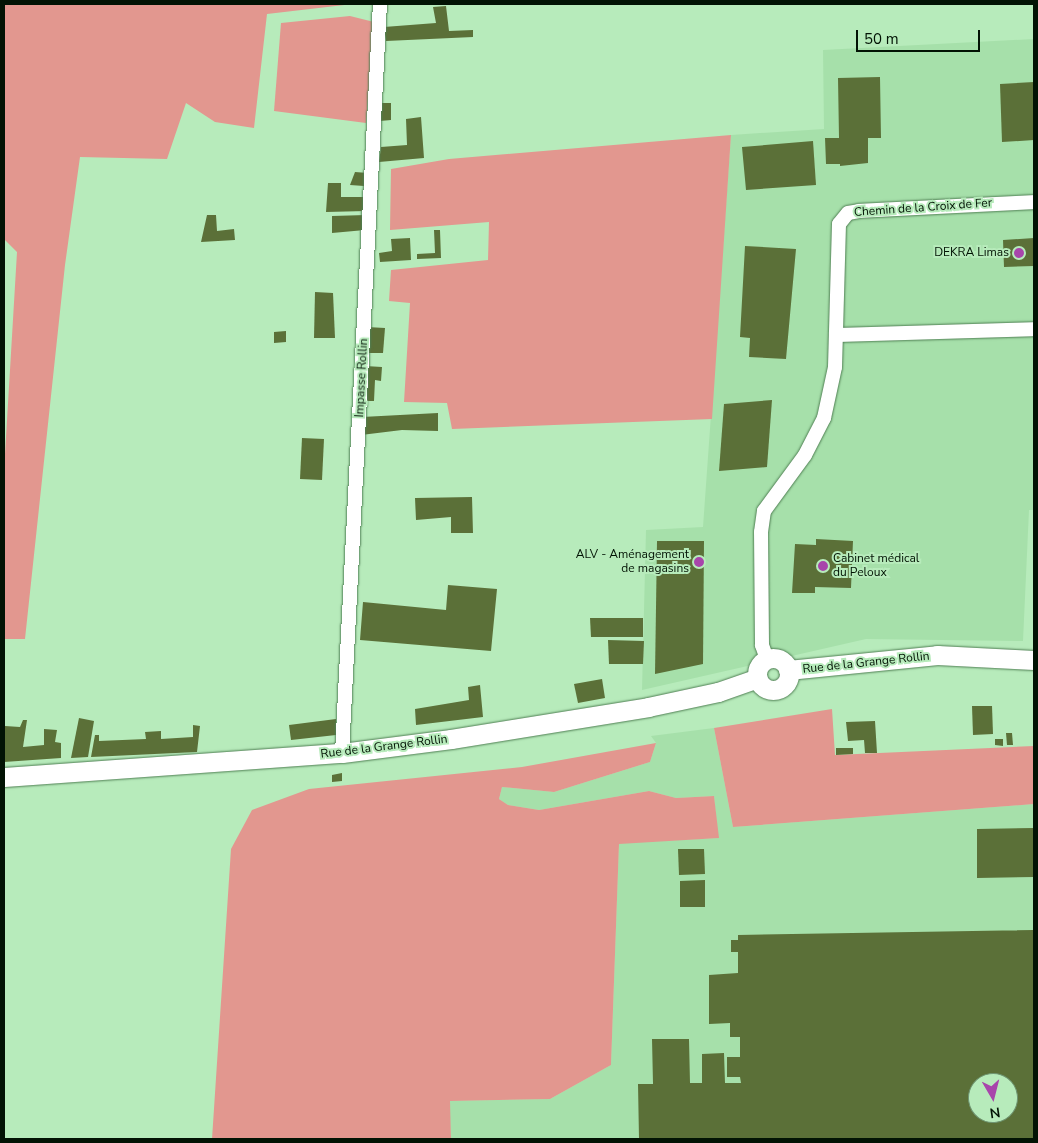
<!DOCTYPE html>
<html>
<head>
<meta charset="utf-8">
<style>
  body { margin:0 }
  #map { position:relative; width:1038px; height:1143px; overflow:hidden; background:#b7ebbb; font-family:"Nunito Sans",sans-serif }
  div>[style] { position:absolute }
  .built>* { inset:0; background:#a6e0aa }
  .green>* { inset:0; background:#e2978f }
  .building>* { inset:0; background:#5b7038 }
  .roads { filter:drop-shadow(0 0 1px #4f7f53) drop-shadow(0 0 1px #4f7f53) }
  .street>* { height:14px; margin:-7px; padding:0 7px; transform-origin:7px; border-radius:7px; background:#fff }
  .secondary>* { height:19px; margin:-9.5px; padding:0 9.5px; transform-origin:9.5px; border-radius:9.5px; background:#fff }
  .secondary>.ring { margin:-9.5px; padding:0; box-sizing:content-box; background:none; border:19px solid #fff; border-radius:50% }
  .dots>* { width:14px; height:14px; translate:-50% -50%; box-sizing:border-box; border:2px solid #b7ebbb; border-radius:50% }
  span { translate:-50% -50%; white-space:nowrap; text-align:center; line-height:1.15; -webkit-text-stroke:4px #b7ebbb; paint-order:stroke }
  .street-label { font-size:12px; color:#021304 }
  .poi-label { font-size:12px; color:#021304 }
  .right { translate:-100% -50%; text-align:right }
  .left { translate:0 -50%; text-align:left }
  .frame { position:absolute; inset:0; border:5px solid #021304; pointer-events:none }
  .north { position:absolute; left:968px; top:1073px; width:50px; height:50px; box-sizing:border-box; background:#b7ebbb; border:1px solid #6f9572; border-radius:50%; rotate:172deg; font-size:14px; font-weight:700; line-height:20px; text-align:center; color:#021304 }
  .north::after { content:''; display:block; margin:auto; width:18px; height:22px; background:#a845ab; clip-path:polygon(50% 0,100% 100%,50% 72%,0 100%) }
  .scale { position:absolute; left:856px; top:30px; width:124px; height:22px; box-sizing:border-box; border:2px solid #021304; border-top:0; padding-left:6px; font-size:15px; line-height:18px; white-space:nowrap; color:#021304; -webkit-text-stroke:4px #b7ebbb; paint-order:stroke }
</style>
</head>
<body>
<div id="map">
  <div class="built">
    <i style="clip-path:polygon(1034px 39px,1034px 510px,1029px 510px,1023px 641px,866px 639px,642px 690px,646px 530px,703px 527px,731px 135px,824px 129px,823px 50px)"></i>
    <i style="clip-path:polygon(evenodd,714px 728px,733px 827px,1034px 804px,1034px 1139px,451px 1139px,449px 1101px,550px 1099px,611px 1065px,619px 843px,718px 838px,714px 796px,676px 798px,649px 791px,539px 810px,508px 805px,499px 799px,502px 787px,554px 792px,650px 762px,656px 743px,651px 736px,714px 728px,978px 1083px,1008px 1083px,1008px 1113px,978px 1113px,978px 1083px)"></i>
  </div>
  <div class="green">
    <i style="clip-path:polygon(4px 4px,353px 4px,267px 14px,254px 128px,215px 122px,186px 103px,167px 159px,80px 157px,65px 265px,25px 639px,4px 639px,4px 471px,17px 252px,4px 239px)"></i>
    <i style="clip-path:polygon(350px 16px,374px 22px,366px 123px,274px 111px,281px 23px)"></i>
    <i style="clip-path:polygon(731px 135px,712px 419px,452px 429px,447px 403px,404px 402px,410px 303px,389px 301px,391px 270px,488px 260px,489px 222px,390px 230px,391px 169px,449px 159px)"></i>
    <i style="clip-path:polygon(832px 709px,835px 755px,1034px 746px,1034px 804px,733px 827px,714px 728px)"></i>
    <i style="clip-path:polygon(656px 743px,650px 762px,554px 792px,502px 787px,499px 799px,508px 805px,539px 810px,649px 791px,676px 798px,714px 796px,719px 838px,619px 844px,611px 1065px,550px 1099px,450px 1101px,451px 1139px,212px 1139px,231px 849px,252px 810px,309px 789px,522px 767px)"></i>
  </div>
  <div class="building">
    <i style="clip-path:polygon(446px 6px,449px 31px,473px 30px,473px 37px,386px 41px,384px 27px,436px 23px,433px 7px)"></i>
    <i style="clip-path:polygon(880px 77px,881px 138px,868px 138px,868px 163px,840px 166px,840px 164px,826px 164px,825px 138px,839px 138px,838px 78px)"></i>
    <i style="clip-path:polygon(1034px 82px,1034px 140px,1002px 142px,1000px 84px)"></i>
    <i style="clip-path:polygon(380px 103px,391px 103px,391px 120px,380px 121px)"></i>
    <i style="clip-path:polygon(421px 117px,424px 158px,379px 162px,381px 147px,407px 145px,406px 119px)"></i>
    <i style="clip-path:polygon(813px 141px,816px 185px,746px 190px,742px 147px)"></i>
    <i style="clip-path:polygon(355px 172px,368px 173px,364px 186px,350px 185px)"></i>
    <i style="clip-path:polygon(328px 183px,341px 183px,341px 197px,367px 197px,366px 211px,326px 212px)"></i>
    <i style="clip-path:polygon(207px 215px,216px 215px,217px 231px,234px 229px,235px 240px,201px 242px)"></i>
    <i style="clip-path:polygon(366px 215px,365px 230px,332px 233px,332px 216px)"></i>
    <i style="clip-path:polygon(434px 230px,440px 230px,441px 258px,417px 259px,417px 254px,435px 253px)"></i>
    <i style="clip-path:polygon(410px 238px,411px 260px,380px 262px,379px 253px,392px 251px,391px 239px)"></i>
    <i style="clip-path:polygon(1034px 238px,1034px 266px,1004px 267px,1003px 240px)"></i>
    <i style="clip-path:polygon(745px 246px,796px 249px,786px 359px,749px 357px,750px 338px,740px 337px)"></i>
    <i style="clip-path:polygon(315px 292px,333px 293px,335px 338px,314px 338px)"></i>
    <i style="clip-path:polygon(367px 327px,385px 328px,383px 353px,366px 353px)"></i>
    <i style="clip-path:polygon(286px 331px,286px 342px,274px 343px,274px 332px)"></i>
    <i style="clip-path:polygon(365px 366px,382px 367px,381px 381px,375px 380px,374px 401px,363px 401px)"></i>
    <i style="clip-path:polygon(772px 400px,767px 467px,719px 471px,724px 404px)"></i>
    <i style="clip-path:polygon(438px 413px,438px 431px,402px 430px,361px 435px,362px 417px)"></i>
    <i style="clip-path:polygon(302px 438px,324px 439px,322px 480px,300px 479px)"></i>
    <i style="clip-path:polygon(472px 497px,473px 533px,451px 533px,451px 517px,416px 520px,415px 498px)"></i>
    <i style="clip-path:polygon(816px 539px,853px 541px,851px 588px,815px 587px,815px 593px,792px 593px,795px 544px,816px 545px)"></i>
    <i style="clip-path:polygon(657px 541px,704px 541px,703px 664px,655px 674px)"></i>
    <i style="clip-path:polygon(448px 585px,497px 589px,491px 651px,360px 640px,363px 602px,446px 610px)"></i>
    <i style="clip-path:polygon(590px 618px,643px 618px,643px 637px,591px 637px)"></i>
    <i style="clip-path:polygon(608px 640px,644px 641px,643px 664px,609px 664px)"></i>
    <i style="clip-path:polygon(602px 679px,605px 698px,578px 703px,574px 684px)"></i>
    <i style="clip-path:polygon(480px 685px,483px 717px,416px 725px,415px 709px,469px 700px,468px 687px)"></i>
    <i style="clip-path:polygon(972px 706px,992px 706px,993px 734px,973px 735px)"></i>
    <i style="clip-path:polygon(79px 718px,94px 721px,88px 757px,71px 758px)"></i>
    <i style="clip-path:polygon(336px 719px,336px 735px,291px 740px,289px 725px)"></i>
    <i style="clip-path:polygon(23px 720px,27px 720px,23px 747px,44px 745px,44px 729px,57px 730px,55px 742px,61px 743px,61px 758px,4px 762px,5px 726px,20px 727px)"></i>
    <i style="clip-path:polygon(875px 721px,877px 753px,865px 753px,864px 740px,848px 741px,846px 722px)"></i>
    <i style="clip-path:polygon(193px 725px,200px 726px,197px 752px,91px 757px,95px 735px,99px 735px,99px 741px,146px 739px,145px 732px,161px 731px,161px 739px,193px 737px)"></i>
    <i style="clip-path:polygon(1006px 733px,1012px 733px,1013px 745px,1007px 745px)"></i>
    <i style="clip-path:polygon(995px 739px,1003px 739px,1003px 746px,995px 745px)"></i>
    <i style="clip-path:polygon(836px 748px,853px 748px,853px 754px,836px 755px)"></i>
    <i style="clip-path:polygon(342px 773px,342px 781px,332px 782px,332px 775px)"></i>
    <i style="clip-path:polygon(1034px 828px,1034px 877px,977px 878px,977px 829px)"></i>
    <i style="clip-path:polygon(678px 849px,704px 849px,705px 874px,679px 875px)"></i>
    <i style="clip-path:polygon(705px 880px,705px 907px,680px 907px,680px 881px)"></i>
    <i style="clip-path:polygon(evenodd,1034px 930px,1034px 1139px,639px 1139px,638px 1084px,653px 1084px,652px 1039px,689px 1039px,690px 1083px,702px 1083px,702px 1054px,724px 1053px,725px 1083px,741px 1083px,740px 1077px,727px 1077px,727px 1057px,740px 1057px,740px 1037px,730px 1037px,730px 1023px,709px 1024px,709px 975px,738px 973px,738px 952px,731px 952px,731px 940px,738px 940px,738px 935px,1034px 930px,978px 1083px,1008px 1083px,1008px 1113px,978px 1113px,978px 1083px)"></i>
  </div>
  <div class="roads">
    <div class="street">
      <i style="left:836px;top:335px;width:198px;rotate:-1.7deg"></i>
      <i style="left:767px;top:659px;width:15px;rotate:-110deg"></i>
      <i style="left:762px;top:645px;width:113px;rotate:-90.5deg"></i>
      <i style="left:761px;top:532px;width:21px;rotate:-82deg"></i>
      <i style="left:764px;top:511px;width:69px;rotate:-53.8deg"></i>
      <i style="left:805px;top:455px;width:42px;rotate:-62.8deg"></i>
      <i style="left:824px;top:418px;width:52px;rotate:-77.8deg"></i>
      <i style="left:835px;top:367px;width:143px;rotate:-88.4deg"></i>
      <i style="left:839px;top:224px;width:14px;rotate:-51deg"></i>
      <i style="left:848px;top:213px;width:11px;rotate:-10deg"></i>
      <i style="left:859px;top:211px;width:175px;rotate:-2.9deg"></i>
      <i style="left:342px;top:753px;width:750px;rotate:-87.1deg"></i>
    </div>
    <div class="secondary">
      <i class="ring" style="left:757px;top:658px;width:13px;height:13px"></i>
      <i style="left:788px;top:670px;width:150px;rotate:-5.7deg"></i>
      <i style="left:937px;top:655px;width:97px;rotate:3deg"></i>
      <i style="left:4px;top:777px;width:339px;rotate:-4.1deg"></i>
      <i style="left:342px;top:753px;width:110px;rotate:-7.3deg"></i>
      <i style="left:451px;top:739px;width:200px;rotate:-9.2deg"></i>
      <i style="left:648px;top:707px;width:72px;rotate:-12.1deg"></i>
      <i style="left:718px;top:692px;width:42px;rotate:-19.3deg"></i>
    </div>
  </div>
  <div class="dots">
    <i style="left:1019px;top:253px;background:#a845ab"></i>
    <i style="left:699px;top:562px;background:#a845ab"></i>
    <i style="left:823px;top:566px;background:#a845ab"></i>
  </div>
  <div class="street-label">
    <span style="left:923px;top:208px;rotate:-4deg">Chemin de la Croix de Fer</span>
    <span style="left:362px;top:378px;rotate:-87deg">Impasse Rollin</span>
    <span style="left:866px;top:663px;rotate:-6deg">Rue de la Grange Rollin</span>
    <span style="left:384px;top:747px;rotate:-7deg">Rue de la Grange Rollin</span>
  </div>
  <div class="poi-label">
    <span class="right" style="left:1009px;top:253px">DEKRA Limas</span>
    <span class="right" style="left:689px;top:562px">ALV - Aménagement<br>de magasins</span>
    <span class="left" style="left:833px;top:566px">Cabinet médical<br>du Peloux</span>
  </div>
  <div class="frame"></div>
  <div class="north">N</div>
  <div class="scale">50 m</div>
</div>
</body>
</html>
